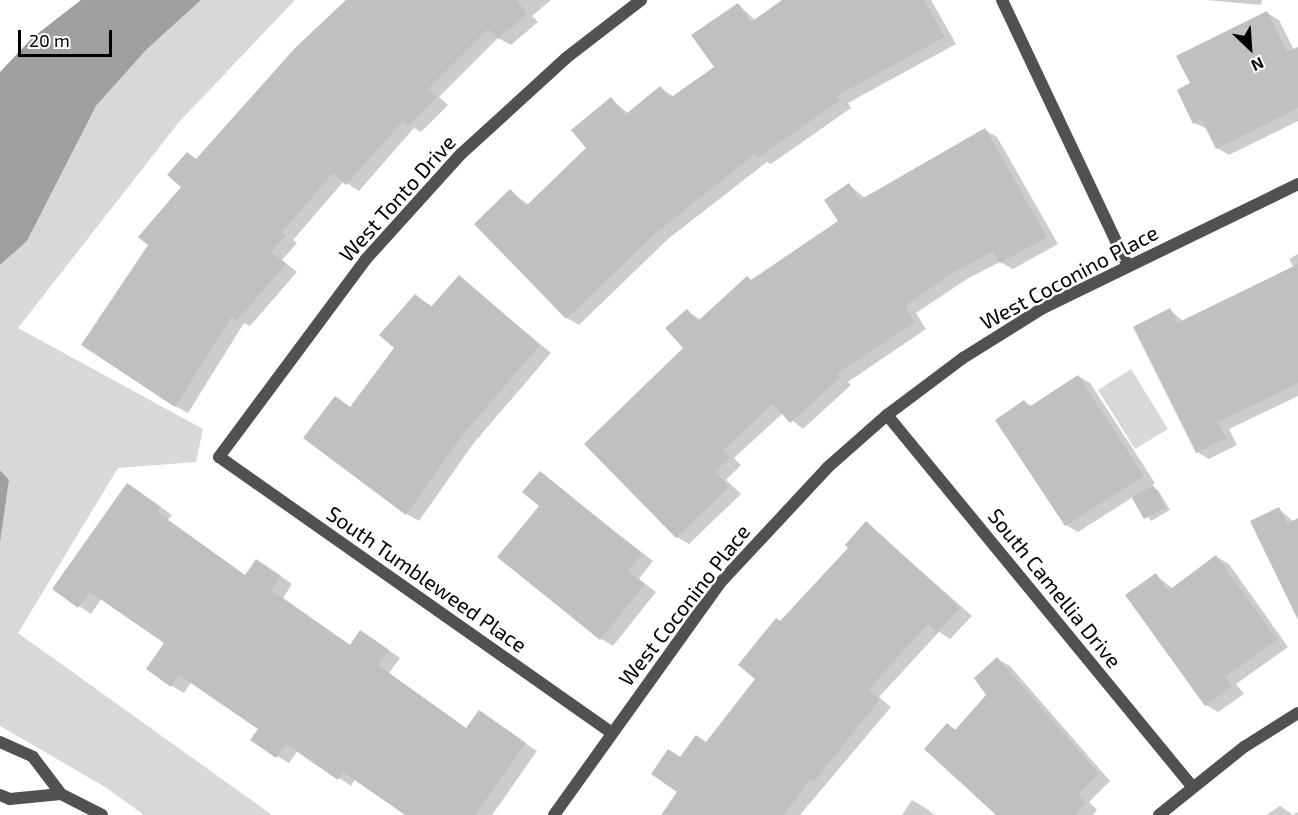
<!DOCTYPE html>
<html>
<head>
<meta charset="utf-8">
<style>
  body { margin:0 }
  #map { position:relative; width:1298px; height:815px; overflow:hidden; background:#fff; font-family:"Exo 2",sans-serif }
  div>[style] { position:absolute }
  .green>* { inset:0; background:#d8d8d8 }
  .water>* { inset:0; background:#9f9f9f }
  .shadow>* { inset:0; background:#0003 }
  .building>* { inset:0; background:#c0c0c0 }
  .street>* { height:12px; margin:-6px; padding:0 6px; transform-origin:6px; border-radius:6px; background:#515151 }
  span { translate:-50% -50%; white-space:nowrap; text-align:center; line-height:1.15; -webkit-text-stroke:5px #fff; paint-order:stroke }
  .street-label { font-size:21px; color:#000 }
  .north { position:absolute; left:1220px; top:18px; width:60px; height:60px; -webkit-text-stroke:4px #fff; paint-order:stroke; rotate:155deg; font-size:16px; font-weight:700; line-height:24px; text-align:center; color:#000 }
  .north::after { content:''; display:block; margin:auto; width:21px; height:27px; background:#000; clip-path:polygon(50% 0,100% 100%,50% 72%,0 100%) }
  .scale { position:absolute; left:18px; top:30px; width:94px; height:27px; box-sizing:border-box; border:3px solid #000; border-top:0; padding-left:8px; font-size:18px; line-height:21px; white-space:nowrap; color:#000; -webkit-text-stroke:4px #fff; paint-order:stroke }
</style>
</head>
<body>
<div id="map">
  <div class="green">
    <i style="clip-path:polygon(201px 0,295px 0,179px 122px,18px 328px,203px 429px,196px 462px,118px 468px,18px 633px,272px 815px,144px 815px,105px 787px,0 726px,0 543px,9px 480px,0 470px,0 265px,27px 241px,96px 106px,146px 50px)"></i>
    <i style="clip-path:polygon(1131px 369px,1168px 429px,1135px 449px,1098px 390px)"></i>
  </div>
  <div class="water">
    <i style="clip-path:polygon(81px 0,201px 0,146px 50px,96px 106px,27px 241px,0 265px,0 72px,32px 38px)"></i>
    <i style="clip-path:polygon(0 470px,9px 480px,0 543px)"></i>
  </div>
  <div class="shadow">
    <i style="clip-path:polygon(347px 0,551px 0,532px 16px,538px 22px,511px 45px,498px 38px,439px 97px,448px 105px,421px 132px,414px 128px,359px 191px,344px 181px,293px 240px,297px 243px,282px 260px,297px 272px,250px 326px,244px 323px,188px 413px,175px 406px,150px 244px,183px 186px,187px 154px,197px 160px)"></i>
    <i style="clip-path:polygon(785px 0,931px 0,956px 44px,848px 103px,851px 108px,771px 164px,767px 162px,668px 239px,579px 325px,567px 318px,510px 191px,529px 205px,588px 148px,611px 99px,629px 114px,661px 88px,674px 97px,716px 68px,738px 4px,756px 21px)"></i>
    <i style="clip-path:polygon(1206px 0,1262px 0,1261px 5px)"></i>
    <i style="clip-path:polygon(1267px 13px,1279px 20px,1294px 50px,1298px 49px,1298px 121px,1229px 155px,1217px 148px,1208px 129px,1194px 123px,1192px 84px)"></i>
    <i style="clip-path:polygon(985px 130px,997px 137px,1058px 244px,1013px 269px,1000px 262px,967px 279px,916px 313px,926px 329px,848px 382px,851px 385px,803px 429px,783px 413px,734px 458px,741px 465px,726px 480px,741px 494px,689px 544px,677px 537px,687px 311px,701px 320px,840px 221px,849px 185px,865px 198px)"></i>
    <i style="clip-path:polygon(1298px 254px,1298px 396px,1229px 429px,1237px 445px,1209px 459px,1197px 452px,1170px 310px,1184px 322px,1294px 268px,1289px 259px)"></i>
    <i style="clip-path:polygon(459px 277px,551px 353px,473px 444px,419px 521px,407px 514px,335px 398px,351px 408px,397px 348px,416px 296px,433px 307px)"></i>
    <i style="clip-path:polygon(1078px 376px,1090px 383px,1155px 483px,1151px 486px,1158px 490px,1170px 510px,1151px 521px,1133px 497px,1078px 532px,1066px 525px,1024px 402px,1032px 406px)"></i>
    <i style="clip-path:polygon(540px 473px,653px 561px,639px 579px,656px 592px,613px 646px,601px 639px,542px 506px)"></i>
    <i style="clip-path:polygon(128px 485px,172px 515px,168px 520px,246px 576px,269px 568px,292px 584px,283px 598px,351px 646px,373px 639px,400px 658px,389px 673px,467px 729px,479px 712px,537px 751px,492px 815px,407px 815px,355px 779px,351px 786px,298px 750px,289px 763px,277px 756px,260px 728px,192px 681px,184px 693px,172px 686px,166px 643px,102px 598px,91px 614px,54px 589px)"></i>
    <i style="clip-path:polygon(1279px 509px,1294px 522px,1298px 520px,1298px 617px)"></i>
    <i style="clip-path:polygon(867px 523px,972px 616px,950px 639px,939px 632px,879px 697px,891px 707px,800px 815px,662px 815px,679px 792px,681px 758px,707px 743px,757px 679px,780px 622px,850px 548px)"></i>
    <i style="clip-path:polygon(1217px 557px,1229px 564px,1288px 647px,1236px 684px,1244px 694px,1218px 712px,1206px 705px,1156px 575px,1173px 589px)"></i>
    <i style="clip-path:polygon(997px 659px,1010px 666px,1110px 781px,1089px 802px,1097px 810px,1093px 815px,998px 815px,947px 725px,956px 730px,988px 695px)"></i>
    <i style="clip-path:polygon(912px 800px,924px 807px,935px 815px,902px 815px)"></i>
    <i style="clip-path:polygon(1280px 806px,1293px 815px,1298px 812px,1298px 815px,1266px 815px)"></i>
  </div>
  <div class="building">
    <i style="clip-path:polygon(346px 0,517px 0,527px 14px,498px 39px,488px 29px,428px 89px,437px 97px,408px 126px,403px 121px,346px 185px,333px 173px,282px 232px,286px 235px,271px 252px,286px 264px,237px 321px,232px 316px,175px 407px,81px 345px,148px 245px,138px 237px,181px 187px,167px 175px,187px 152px,196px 159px,296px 47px)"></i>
    <i style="clip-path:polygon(782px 0,924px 0,945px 37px,837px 96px,840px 100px,758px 158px,755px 154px,656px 233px,566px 319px,474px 224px,510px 189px,526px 206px,586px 148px,571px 130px,611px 97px,625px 115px,660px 86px,670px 98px,714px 67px,691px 35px,738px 3px,751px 22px)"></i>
    <i style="clip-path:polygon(1267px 11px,1287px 52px,1298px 47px,1298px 108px,1216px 149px,1201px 119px,1193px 124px,1177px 90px,1190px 83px,1176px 56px)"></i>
    <i style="clip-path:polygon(985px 128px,1047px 237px,1000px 263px,993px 252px,954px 272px,905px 306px,915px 322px,837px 374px,840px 378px,790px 423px,773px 404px,723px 450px,730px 457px,715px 472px,729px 487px,676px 538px,584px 444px,683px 348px,665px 328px,687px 309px,698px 321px,747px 276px,751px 280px,838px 221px,824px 200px,849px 183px,860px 200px)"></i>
    <i style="clip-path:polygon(1298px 264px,1298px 383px,1218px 422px,1226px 438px,1196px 453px,1133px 327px,1170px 308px,1177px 323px)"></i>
    <i style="clip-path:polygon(459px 275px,540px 345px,461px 437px,406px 515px,303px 438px,335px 396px,350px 407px,394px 348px,379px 335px,415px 294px,431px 307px)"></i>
    <i style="clip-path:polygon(1078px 375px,1144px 476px,1065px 526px,995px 420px,1024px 400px,1029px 407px)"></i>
    <i style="clip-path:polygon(540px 471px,642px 554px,628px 571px,645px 584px,600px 640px,497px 557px,539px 506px,522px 492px)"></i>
    <i style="clip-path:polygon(127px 483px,161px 507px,157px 512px,245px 575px,256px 559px,281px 576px,271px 590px,350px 645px,360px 630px,389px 650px,378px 665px,466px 728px,479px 710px,526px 743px,475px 815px,405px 815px,343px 772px,338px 780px,286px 744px,276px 758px,250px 740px,258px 729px,179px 675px,171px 687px,146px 669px,164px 643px,90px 592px,78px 608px,52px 589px)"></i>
    <i style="clip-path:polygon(1153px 485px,1166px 507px,1144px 519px,1132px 498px)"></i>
    <i style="clip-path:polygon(1279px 507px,1287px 524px,1298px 518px,1298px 620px,1250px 521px)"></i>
    <i style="clip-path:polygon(866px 521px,960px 608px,937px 633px,928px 624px,868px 690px,880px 699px,814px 782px,810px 779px,784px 815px,661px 815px,677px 792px,651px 774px,668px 749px,680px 757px,696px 735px,706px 742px,755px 679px,738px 665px,776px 618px,780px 621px,848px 548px,845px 545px)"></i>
    <i style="clip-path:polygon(1216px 555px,1277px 640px,1225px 677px,1232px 686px,1205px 706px,1125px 595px,1156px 573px,1168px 591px)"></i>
    <i style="clip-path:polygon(997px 657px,1099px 774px,1078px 794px,1086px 803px,1075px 815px,996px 815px,924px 749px,947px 723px,955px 730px,986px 695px,974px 678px)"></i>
  </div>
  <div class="street">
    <i style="left:1002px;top:0;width:292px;rotate:64.7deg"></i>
    <i style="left:887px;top:415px;width:480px;rotate:50.6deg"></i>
    <i style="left:612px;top:733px;width:480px;rotate:-144.9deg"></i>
    <i style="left:219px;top:457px;width:247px;rotate:-53.4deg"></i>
    <i style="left:366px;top:259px;width:142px;rotate:-47.9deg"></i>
    <i style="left:461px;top:154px;width:142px;rotate:-42.4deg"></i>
    <i style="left:566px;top:58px;width:95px;rotate:-37.7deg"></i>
    <i style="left:0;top:742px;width:36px;rotate:24deg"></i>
    <i style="left:33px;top:757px;width:46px;rotate:52.9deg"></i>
    <i style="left:61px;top:794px;width:46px;rotate:27.1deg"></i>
    <i style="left:0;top:795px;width:11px;rotate:22deg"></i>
    <i style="left:10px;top:799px;width:51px;rotate:-5.6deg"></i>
    <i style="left:554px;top:815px;width:285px;rotate:-54.4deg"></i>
    <i style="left:720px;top:583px;width:158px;rotate:-47deg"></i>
    <i style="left:828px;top:467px;width:79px;rotate:-41.4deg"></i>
    <i style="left:887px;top:415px;width:95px;rotate:-36.9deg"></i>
    <i style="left:963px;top:358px;width:94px;rotate:-32deg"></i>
    <i style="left:1043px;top:308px;width:284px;rotate:-25.9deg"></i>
    <i style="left:1159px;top:815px;width:109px;rotate:-38.7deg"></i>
    <i style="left:1244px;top:747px;width:64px;rotate:-32.2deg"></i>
  </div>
  <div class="street-label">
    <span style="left:397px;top:198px;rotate:-48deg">West Tonto Drive</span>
    <span style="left:1069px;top:277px;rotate:-28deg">West Coconino Place</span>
    <span style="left:427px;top:579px;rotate:35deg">South Tumbleweed Place</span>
    <span style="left:1055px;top:588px;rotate:51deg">South Camellia Drive</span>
    <span style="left:684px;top:605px;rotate:-52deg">West Coconino Place</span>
  </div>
  <div class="north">N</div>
  <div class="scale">20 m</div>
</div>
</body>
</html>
